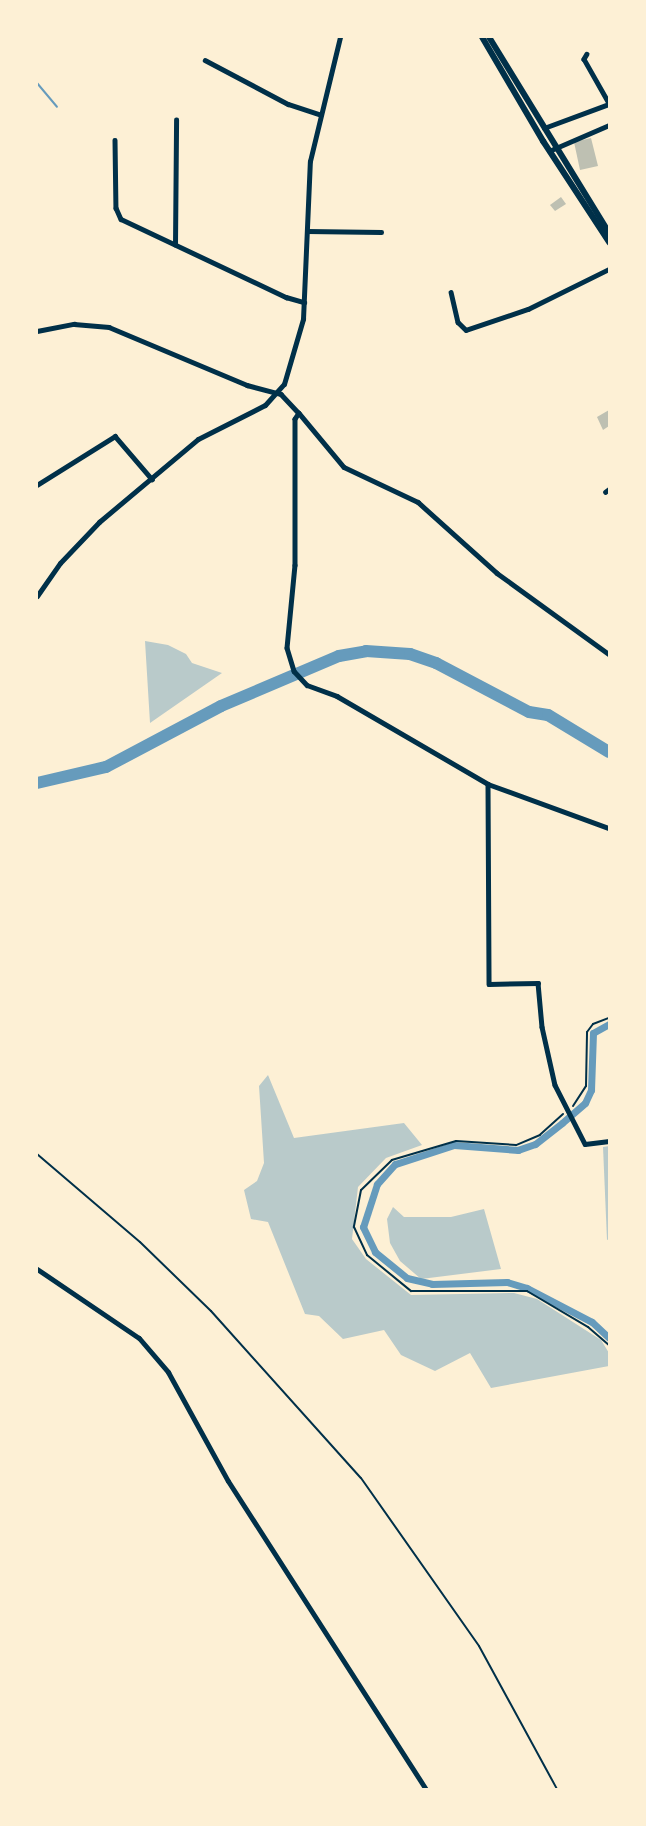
<!DOCTYPE html>
<html>
<head>
<meta charset="utf-8">
<style>
  body { margin:0 }
  #map { position:relative; width:646px; height:1826px; overflow:hidden; background:#fdf0d5; font-family:Overpass,sans-serif }
  div>[style] { position:absolute }
  .green>* { inset:0; background:#b9caca }
  .stream>* { height:2px; margin:-1px; padding:0 1px; transform-origin:1px; border-radius:1px; background:#669bbc }
  .canal>* { height:7px; margin:-3.5px; padding:0 3.5px; transform-origin:3.5px; border-radius:3.5px; background:#669bbc }
  .river>* { height:12px; margin:-6px; padding:0 6px; transform-origin:6px; border-radius:6px; background:#669bbc }
  .building>* { inset:0; background:#bec0b2 }
  .path>* { height:2px; margin:-1px; padding:0 1px; transform-origin:1px; border-radius:1px; background:#003049 }
  .minor>* { height:4.5px; margin:-2.25px; padding:0 2.25px; transform-origin:2.25px; border-radius:2.25px; background:#003049 }
  .tertiary>* { height:5px; margin:-2.5px; padding:0 2.5px; transform-origin:2.5px; border-radius:2.5px; background:#003049 }
  .secondary>* { height:6px; margin:-3px; padding:0 3px; transform-origin:3px; border-radius:3px; background:#003049 }
  span { translate:-50% -50%; white-space:nowrap; text-align:center; line-height:1.15; -webkit-text-stroke:7px #fdf0d5; paint-order:stroke }
  .frame { position:absolute; inset:0; border:38px solid #fdf0d5; pointer-events:none }
</style>
</head>
<body>
<div id="map">
  <div class="green">
    <i style="clip-path:polygon(145px 641px,168px 645px,186px 654px,192px 663px,222px 673px,150px 723px)"></i>
    <i style="clip-path:polygon(268px 1075px,294px 1138px,404px 1123px,422px 1145px,386px 1158px,358px 1187px,352px 1239px,366px 1259px,411px 1295px,514px 1293px,537px 1299px,601px 1340px,609px 1353px,609px 1366px,491px 1388px,470px 1353px,435px 1371px,401px 1355px,384px 1330px,343px 1339px,319px 1316px,305px 1314px,268px 1222px,251px 1219px,244px 1190px,257px 1181px,264px 1163px,259px 1086px)"></i>
    <i style="clip-path:polygon(609px 1146px,609px 1239px,607px 1240px,603px 1147px)"></i>
    <i style="clip-path:polygon(393px 1207px,404px 1217px,451px 1217px,484px 1209px,501px 1269px,421px 1279px,400px 1261px,390px 1243px,387px 1219px)"></i>
  </div>
  <div class="stream">
    <i style="left:37px;top:83px;width:31px;rotate:50deg"></i>
  </div>
  <div class="canal">
    <i style="left:609px;top:1024px;width:18px;rotate:151deg"></i>
    <i style="left:593px;top:1033px;width:57px;rotate:92deg"></i>
    <i style="left:591px;top:1090px;width:14px;rotate:115deg"></i>
    <i style="left:585px;top:1103px;width:30px;rotate:139deg"></i>
    <i style="left:562px;top:1123px;width:34px;rotate:142deg"></i>
    <i style="left:535px;top:1144px;width:18px;rotate:161deg"></i>
    <i style="left:518px;top:1150px;width:64px;rotate:-175.5deg"></i>
    <i style="left:454px;top:1145px;width:62px;rotate:162.1deg"></i>
    <i style="left:395px;top:1164px;width:27px;rotate:132deg"></i>
    <i style="left:377px;top:1184px;width:45px;rotate:108deg"></i>
    <i style="left:363px;top:1227px;width:28px;rotate:64deg"></i>
    <i style="left:375px;top:1252px;width:41px;rotate:39.1deg"></i>
    <i style="left:407px;top:1278px;width:26px;rotate:13deg"></i>
    <i style="left:432px;top:1284px;width:75px;rotate:-1.5deg"></i>
    <i style="left:507px;top:1282px;width:21px;rotate:17deg"></i>
    <i style="left:527px;top:1288px;width:73px;rotate:27.6deg"></i>
    <i style="left:592px;top:1322px;width:23px;rotate:43deg"></i>
  </div>
  <div class="river">
    <i style="left:37px;top:783px;width:71px;rotate:-13.1deg"></i>
    <i style="left:106px;top:767px;width:130px;rotate:-27.9deg"></i>
    <i style="left:221px;top:706px;width:128px;rotate:-23deg"></i>
    <i style="left:339px;top:656px;width:27px;rotate:-10deg"></i>
    <i style="left:366px;top:651px;width:44px;rotate:3.9deg"></i>
    <i style="left:410px;top:654px;width:28px;rotate:19deg"></i>
    <i style="left:436px;top:663px;width:105px;rotate:27.8deg"></i>
    <i style="left:529px;top:712px;width:19px;rotate:9deg"></i>
    <i style="left:548px;top:715px;width:71px;rotate:31.2deg"></i>
  </div>
  <div class="building">
    <i style="clip-path:polygon(591px 138px,598px 166px,580px 170px,574px 142px)"></i>
    <i style="clip-path:polygon(561px 197px,566px 204px,555px 211px,550px 205px)"></i>
    <i style="clip-path:polygon(609px 410px,609px 426px,603px 430px,597px 417px)"></i>
  </div>
  <div class="path">
    <i style="left:573px;top:1106px;width:24px;rotate:-57deg"></i>
    <i style="left:586px;top:1086px;width:54px;rotate:-88.9deg"></i>
    <i style="left:587px;top:1032px;width:10px;rotate:-53deg"></i>
    <i style="left:593px;top:1024px;width:17px;rotate:-21deg"></i>
    <i style="left:563px;top:1114px;width:31px;rotate:138deg"></i>
    <i style="left:540px;top:1135px;width:26px;rotate:157deg"></i>
    <i style="left:516px;top:1145px;width:60px;rotate:-176.2deg"></i>
    <i style="left:456px;top:1141px;width:67px;rotate:163.5deg"></i>
    <i style="left:392px;top:1160px;width:43px;rotate:135.9deg"></i>
    <i style="left:361px;top:1190px;width:38px;rotate:101deg"></i>
    <i style="left:354px;top:1227px;width:31px;rotate:65deg"></i>
    <i style="left:367px;top:1255px;width:57px;rotate:39.3deg"></i>
    <i style="left:411px;top:1291px;width:116px"></i>
    <i style="left:527px;top:1291px;width:71px;rotate:30.5deg"></i>
    <i style="left:588px;top:1327px;width:28px;rotate:41deg"></i>
    <i style="left:37px;top:1154px;width:135px;rotate:40.5deg"></i>
    <i style="left:140px;top:1242px;width:99px;rotate:44.2deg"></i>
    <i style="left:211px;top:1311px;width:224px;rotate:48.1deg"></i>
    <i style="left:361px;top:1478px;width:205px;rotate:54.9deg"></i>
    <i style="left:479px;top:1646px;width:163px;rotate:61.4deg"></i>
  </div>
  <div class="minor">
    <i style="left:587px;top:54px;width:6px;rotate:121deg"></i>
    <i style="left:584px;top:59px;width:51px;rotate:60.4deg"></i>
    <i style="left:205px;top:60px;width:94px;rotate:27.9deg"></i>
    <i style="left:288px;top:104px;width:33px;rotate:18deg"></i>
    <i style="left:544px;top:128px;width:69px;rotate:-20.3deg"></i>
    <i style="left:115px;top:140px;width:68px;rotate:89.2deg"></i>
    <i style="left:116px;top:208px;width:12px;rotate:66deg"></i>
    <i style="left:121px;top:219px;width:183px;rotate:25.3deg"></i>
    <i style="left:286px;top:297px;width:19px;rotate:16deg"></i>
    <i style="left:549px;top:151px;width:65px;rotate:-23.4deg"></i>
    <i style="left:307px;top:231px;width:74px;rotate:0.8deg"></i>
    <i style="left:175px;top:245px;width:125px;rotate:-89.5deg"></i>
    <i style="left:451px;top:292px;width:31px;rotate:77deg"></i>
    <i style="left:458px;top:322px;width:11px;rotate:45deg"></i>
    <i style="left:466px;top:330px;width:65px;rotate:-18.7deg"></i>
    <i style="left:528px;top:309px;width:90px;rotate:-26.3deg"></i>
    <i style="left:37px;top:331px;width:38px;rotate:-11deg"></i>
    <i style="left:74px;top:324px;width:35px;rotate:5deg"></i>
    <i style="left:109px;top:327px;width:150px;rotate:22.8deg"></i>
    <i style="left:247px;top:385px;width:35px;rotate:15deg"></i>
    <i style="left:281px;top:394px;width:26px;rotate:47deg"></i>
    <i style="left:299px;top:413px;width:7px;rotate:124deg"></i>
    <i style="left:295px;top:419px;width:146px;rotate:90deg"></i>
    <i style="left:295px;top:565px;width:83px;rotate:95.5deg"></i>
    <i style="left:287px;top:648px;width:24px;rotate:73deg"></i>
    <i style="left:294px;top:671px;width:19px;rotate:47deg"></i>
    <i style="left:307px;top:685px;width:32px;rotate:20deg"></i>
    <i style="left:337px;top:696px;width:175px;rotate:30.2deg"></i>
    <i style="left:488px;top:784px;width:129px;rotate:20deg"></i>
    <i style="left:299px;top:413px;width:70px;rotate:50.2deg"></i>
    <i style="left:344px;top:467px;width:82px;rotate:25.3deg"></i>
    <i style="left:418px;top:502px;width:106px;rotate:41.9deg"></i>
    <i style="left:497px;top:573px;width:138px;rotate:35.9deg"></i>
    <i style="left:37px;top:485px;width:92px;rotate:-32.1deg"></i>
    <i style="left:115px;top:436px;width:57px;rotate:49.3deg"></i>
    <i style="left:605px;top:492px;width:5px;rotate:-37deg"></i>
    <i style="left:488px;top:784px;width:200px;rotate:89.7deg"></i>
    <i style="left:489px;top:984px;width:49px;rotate:-1.2deg"></i>
    <i style="left:538px;top:983px;width:44px;rotate:84.8deg"></i>
    <i style="left:542px;top:1027px;width:59px;rotate:77.4deg"></i>
    <i style="left:555px;top:1085px;width:66px;rotate:63deg"></i>
    <i style="left:585px;top:1144px;width:24px;rotate:-7deg"></i>
  </div>
  <div class="tertiary">
    <i style="left:37px;top:596px;width:40px;rotate:-55.1deg"></i>
    <i style="left:60px;top:563px;width:57px;rotate:-46.4deg"></i>
    <i style="left:99px;top:522px;width:129px;rotate:-40deg"></i>
    <i style="left:198px;top:439px;width:75px;rotate:-26.9deg"></i>
    <i style="left:265px;top:405px;width:28px;rotate:-48deg"></i>
    <i style="left:284px;top:384px;width:68px;rotate:-73.7deg"></i>
    <i style="left:303px;top:319px;width:158px;rotate:-87.5deg"></i>
    <i style="left:310px;top:161px;width:128px;rotate:-76.4deg"></i>
    <i style="left:37px;top:1269px;width:123px;rotate:34.1deg"></i>
    <i style="left:139px;top:1338px;width:45px;rotate:49.5deg"></i>
    <i style="left:168px;top:1372px;width:124px;rotate:61.2deg"></i>
    <i style="left:228px;top:1481px;width:366px;rotate:57.3deg"></i>
  </div>
  <div class="secondary">
    <i style="left:482px;top:37px;width:121px;rotate:59.6deg"></i>
    <i style="left:543px;top:141px;width:121px;rotate:56.8deg"></i>
    <i style="left:489px;top:37px;width:230px;rotate:58.5deg"></i>
  </div>
  <div class="frame"></div>
</div>
</body>
</html>
